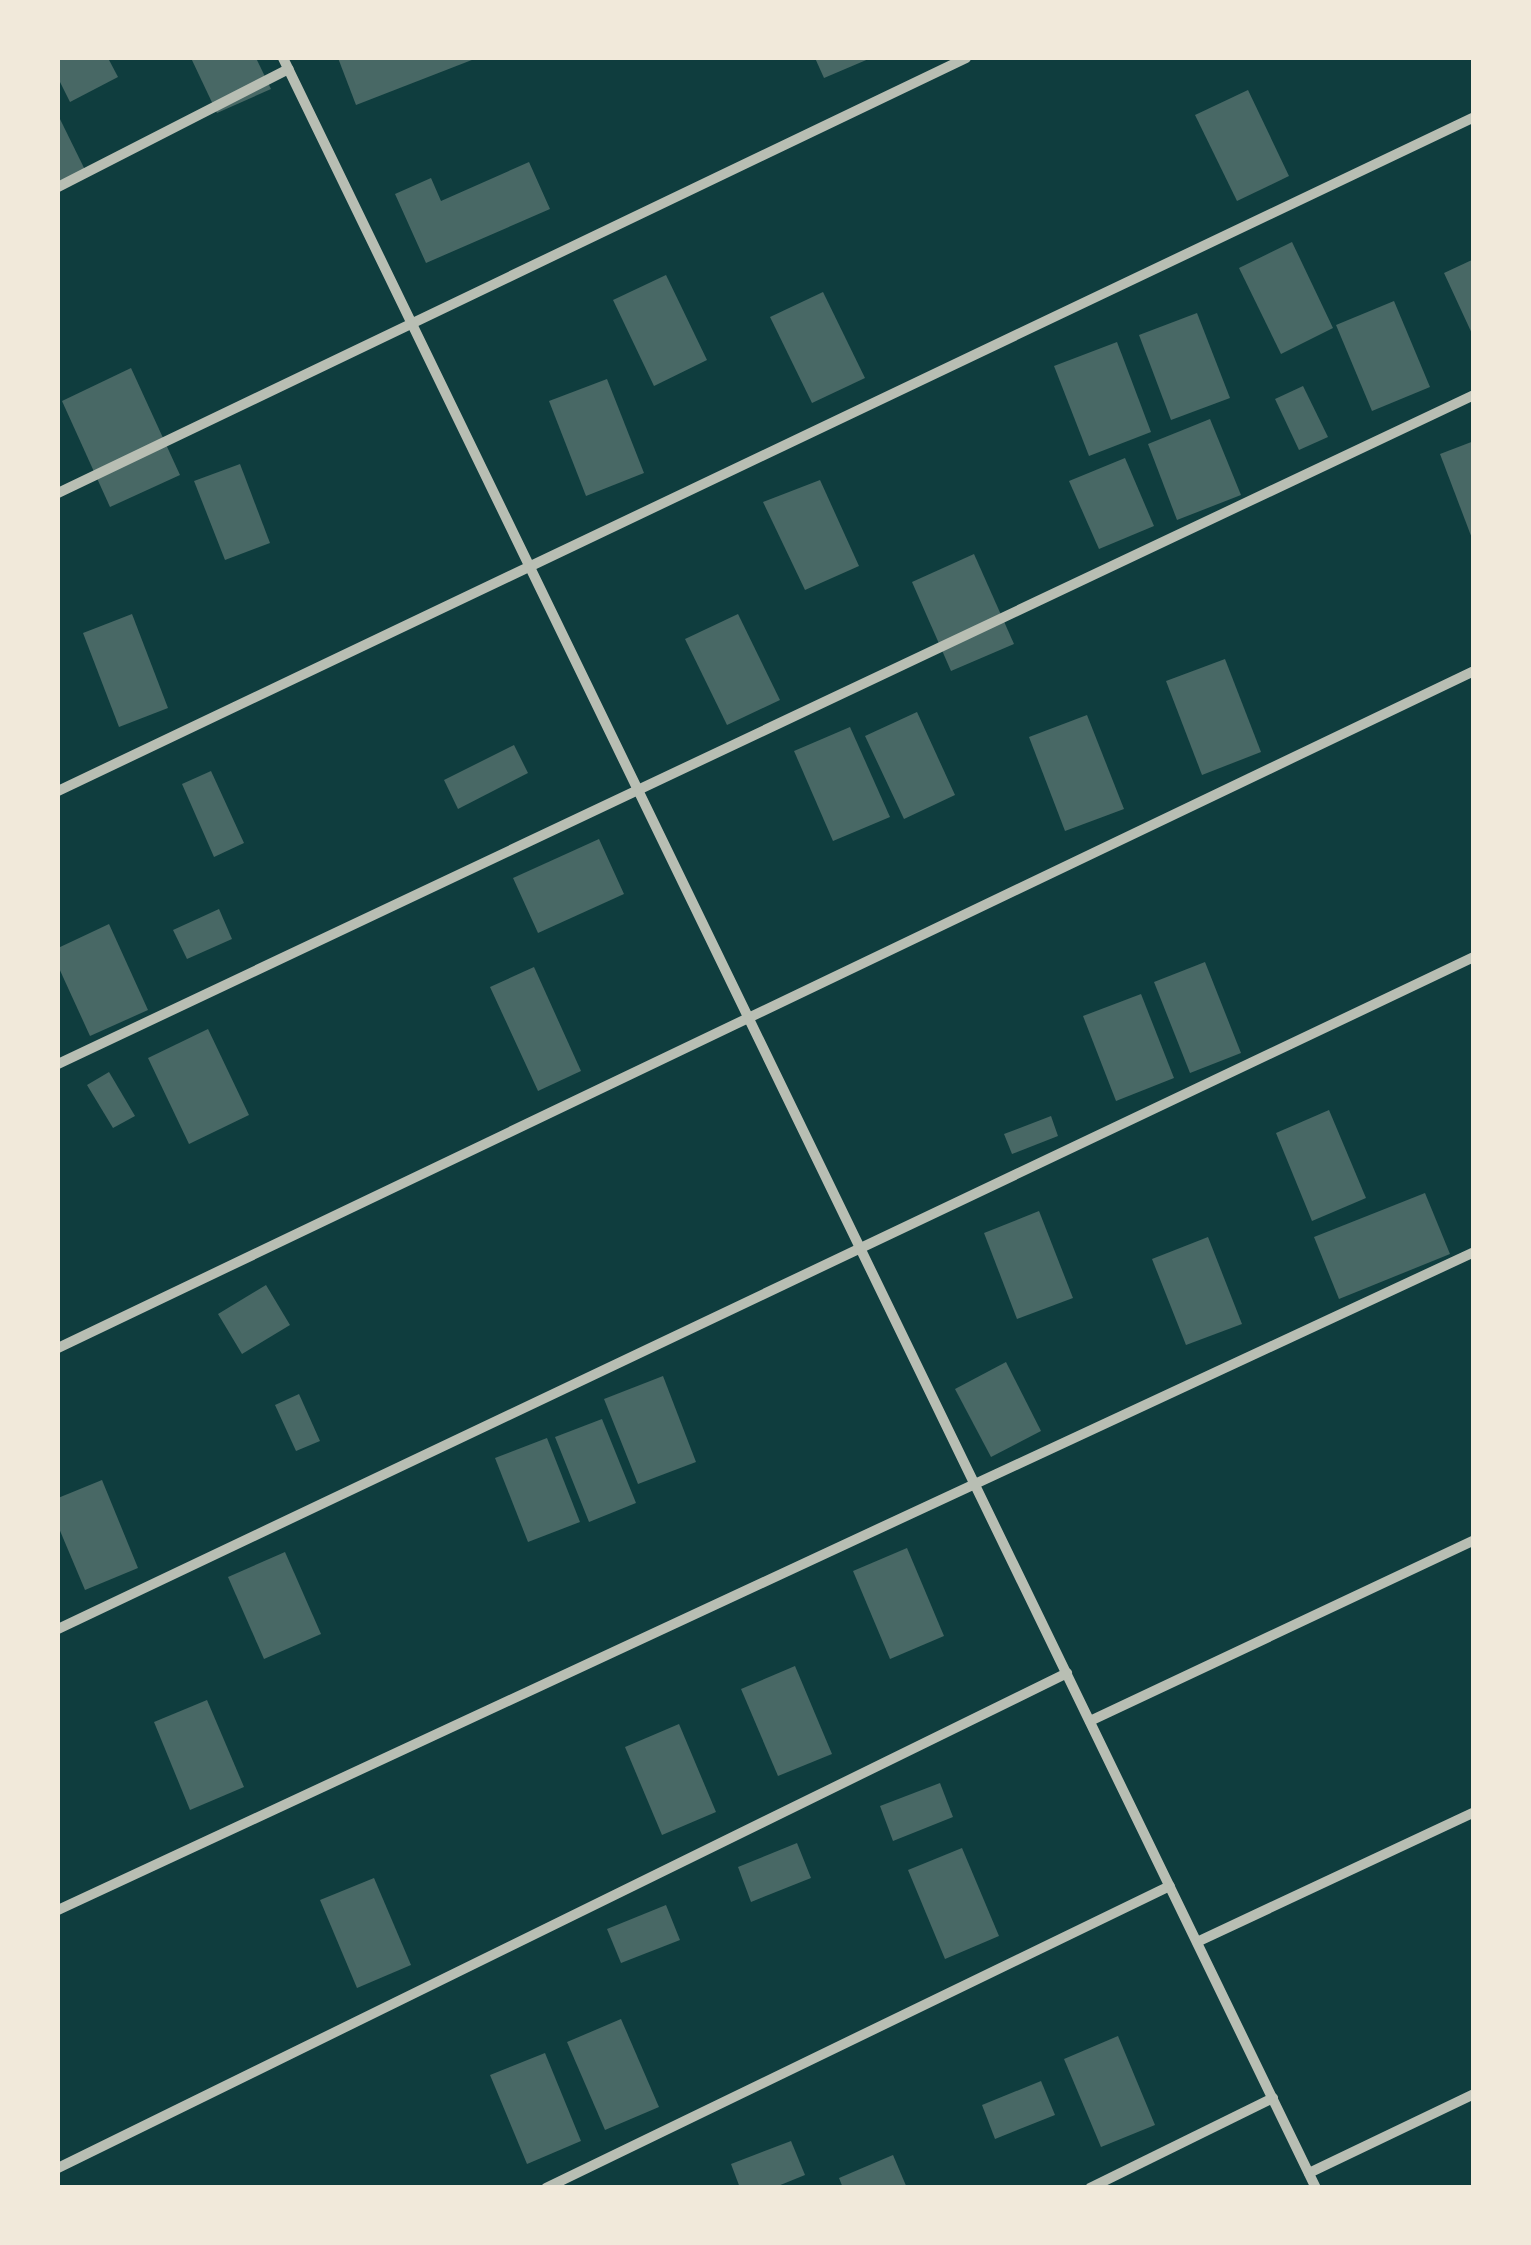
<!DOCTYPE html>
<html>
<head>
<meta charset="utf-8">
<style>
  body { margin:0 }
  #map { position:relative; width:1531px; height:2245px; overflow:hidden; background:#0f3d3e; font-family:"Noto Sans",sans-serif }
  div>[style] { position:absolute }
  .building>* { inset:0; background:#486865 }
  .minor>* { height:10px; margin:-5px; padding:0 5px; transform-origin:5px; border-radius:5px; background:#b8beb3 }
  span { translate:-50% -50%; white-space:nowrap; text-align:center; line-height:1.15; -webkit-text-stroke:10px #f1e9da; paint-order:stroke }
  .frame { position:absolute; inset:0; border:60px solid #f1e9da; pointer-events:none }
</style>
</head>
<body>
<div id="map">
  <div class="building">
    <i style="clip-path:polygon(58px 58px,108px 58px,118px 77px,70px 102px,58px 78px)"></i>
    <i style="clip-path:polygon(191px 58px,256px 58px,271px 89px,217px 113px)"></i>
    <i style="clip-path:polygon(338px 58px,477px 58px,356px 105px)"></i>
    <i style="clip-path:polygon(815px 58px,871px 58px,824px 78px)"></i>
    <i style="clip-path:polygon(1248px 90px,1289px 176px,1237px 201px,1195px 115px)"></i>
    <i style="clip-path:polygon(58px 115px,88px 176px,58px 191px)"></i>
    <i style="clip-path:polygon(529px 162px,550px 209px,426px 263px,395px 194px,431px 178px,441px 201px)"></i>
    <i style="clip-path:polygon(1292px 242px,1333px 328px,1281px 354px,1239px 268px)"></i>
    <i style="clip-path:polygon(1474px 259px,1474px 338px,1444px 273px)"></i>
    <i style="clip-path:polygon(666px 275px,707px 360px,654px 386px,613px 300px)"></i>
    <i style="clip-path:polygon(823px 292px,865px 378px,812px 403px,770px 317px)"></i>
    <i style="clip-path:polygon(1394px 301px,1430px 387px,1372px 411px,1336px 325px)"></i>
    <i style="clip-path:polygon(1197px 313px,1230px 398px,1171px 420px,1139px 335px)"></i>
    <i style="clip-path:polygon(1117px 342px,1151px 432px,1089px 456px,1054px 366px)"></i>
    <i style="clip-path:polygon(131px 368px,180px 475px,110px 507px,62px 401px)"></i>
    <i style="clip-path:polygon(607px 379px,644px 473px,586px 496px,549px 401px)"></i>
    <i style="clip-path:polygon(1303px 386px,1328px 437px,1299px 450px,1275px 399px)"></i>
    <i style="clip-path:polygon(1210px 419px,1241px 495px,1177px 520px,1148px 444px)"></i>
    <i style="clip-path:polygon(1474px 441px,1474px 541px,1473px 541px,1440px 454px)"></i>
    <i style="clip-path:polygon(1125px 458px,1154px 526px,1099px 549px,1069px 481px)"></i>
    <i style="clip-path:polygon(240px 464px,270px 543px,225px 560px,194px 481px)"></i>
    <i style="clip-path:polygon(820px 480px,859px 566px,805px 590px,763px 502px)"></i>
    <i style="clip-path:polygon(974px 554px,1014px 644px,951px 671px,912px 582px)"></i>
    <i style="clip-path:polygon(132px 614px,168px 708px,119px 727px,83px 633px)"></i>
    <i style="clip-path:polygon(738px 614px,780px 700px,727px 725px,685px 639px)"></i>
    <i style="clip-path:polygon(1225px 659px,1261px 752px,1202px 775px,1166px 681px)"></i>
    <i style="clip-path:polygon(917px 712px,955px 795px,904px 819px,865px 736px)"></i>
    <i style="clip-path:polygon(1087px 715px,1124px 809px,1065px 831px,1029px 737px)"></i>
    <i style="clip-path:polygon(850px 727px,890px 817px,833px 841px,794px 751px)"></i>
    <i style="clip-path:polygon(514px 745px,528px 773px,458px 809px,444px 780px)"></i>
    <i style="clip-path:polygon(211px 771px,244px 843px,214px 857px,182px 784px)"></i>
    <i style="clip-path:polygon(599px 839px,624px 894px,538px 933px,513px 878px)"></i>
    <i style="clip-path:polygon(219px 909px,232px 939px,187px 959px,173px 930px)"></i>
    <i style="clip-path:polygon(109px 924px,148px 1010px,90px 1036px,58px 966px,58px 948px)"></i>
    <i style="clip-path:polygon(1205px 962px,1241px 1053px,1190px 1073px,1154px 982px)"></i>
    <i style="clip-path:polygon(534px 967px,581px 1071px,538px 1091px,490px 987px)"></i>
    <i style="clip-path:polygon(1141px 994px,1174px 1078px,1116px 1101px,1083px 1016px)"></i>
    <i style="clip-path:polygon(208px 1029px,249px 1115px,189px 1144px,148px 1058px)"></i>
    <i style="clip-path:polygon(109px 1072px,135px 1116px,113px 1128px,87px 1085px)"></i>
    <i style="clip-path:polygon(1329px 1110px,1366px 1198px,1312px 1221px,1276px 1133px)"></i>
    <i style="clip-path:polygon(1051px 1116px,1058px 1136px,1012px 1154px,1004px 1134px)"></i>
    <i style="clip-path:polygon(1425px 1193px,1450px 1254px,1339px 1299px,1314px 1237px)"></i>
    <i style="clip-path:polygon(1039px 1211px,1073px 1298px,1017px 1319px,984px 1233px)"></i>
    <i style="clip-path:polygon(1208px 1237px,1242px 1324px,1186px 1345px,1152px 1259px)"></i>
    <i style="clip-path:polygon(266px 1285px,290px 1325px,242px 1354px,218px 1314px)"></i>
    <i style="clip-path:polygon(1006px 1362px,1041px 1431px,991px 1457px,955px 1389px)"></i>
    <i style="clip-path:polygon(663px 1376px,696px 1462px,638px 1484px,604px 1399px)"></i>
    <i style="clip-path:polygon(299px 1394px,320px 1441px,296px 1451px,275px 1405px)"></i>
    <i style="clip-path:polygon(602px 1419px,636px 1503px,589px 1522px,555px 1437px)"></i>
    <i style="clip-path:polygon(547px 1438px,580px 1522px,528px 1542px,495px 1458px)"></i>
    <i style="clip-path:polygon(102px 1480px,138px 1568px,85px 1590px,58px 1526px,58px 1498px)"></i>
    <i style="clip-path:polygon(907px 1548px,944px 1636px,890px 1659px,853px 1571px)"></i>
    <i style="clip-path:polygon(285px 1552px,321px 1634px,264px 1659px,228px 1577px)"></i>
    <i style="clip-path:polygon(795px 1666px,832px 1754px,778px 1776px,741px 1689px)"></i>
    <i style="clip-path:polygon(207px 1700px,244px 1787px,190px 1810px,154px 1722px)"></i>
    <i style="clip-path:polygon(679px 1724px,716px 1812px,662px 1835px,625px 1747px)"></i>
    <i style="clip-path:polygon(940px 1783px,953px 1817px,893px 1841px,880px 1806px)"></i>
    <i style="clip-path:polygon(797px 1843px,811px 1878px,751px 1902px,738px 1867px)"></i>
    <i style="clip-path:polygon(962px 1848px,999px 1936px,945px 1959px,908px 1870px)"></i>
    <i style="clip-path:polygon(374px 1878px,411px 1965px,357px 1988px,320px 1900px)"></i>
    <i style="clip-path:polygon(666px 1905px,680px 1940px,621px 1963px,607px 1929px)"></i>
    <i style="clip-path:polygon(621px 2019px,659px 2107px,605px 2130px,567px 2042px)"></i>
    <i style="clip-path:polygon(1118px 2036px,1155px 2125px,1101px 2147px,1064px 2059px)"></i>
    <i style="clip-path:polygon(545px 2053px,581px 2141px,527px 2164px,490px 2075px)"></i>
    <i style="clip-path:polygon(1041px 2081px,1055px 2115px,995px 2139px,982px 2105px)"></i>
    <i style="clip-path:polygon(791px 2141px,805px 2175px,773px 2188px,740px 2188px,731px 2164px)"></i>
    <i style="clip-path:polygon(893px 2155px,907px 2188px,843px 2188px,839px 2178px)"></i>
  </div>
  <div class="minor">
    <i style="left:283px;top:58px;width:2367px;rotate:64.13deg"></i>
    <i style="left:58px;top:187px;width:259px;rotate:-27.1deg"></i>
    <i style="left:58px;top:493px;width:1007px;rotate:-25.6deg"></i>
    <i style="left:58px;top:791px;width:1568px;rotate:-25.45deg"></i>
    <i style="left:58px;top:1064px;width:1566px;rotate:-25.29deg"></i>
    <i style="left:58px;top:1348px;width:1570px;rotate:-25.55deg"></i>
    <i style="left:58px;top:1629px;width:1567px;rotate:-25.39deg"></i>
    <i style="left:1090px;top:1721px;width:425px;rotate:-25.2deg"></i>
    <i style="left:58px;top:1910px;width:1561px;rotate:-24.92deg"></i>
    <i style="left:1197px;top:1942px;width:306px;rotate:-25.1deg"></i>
    <i style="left:58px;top:2168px;width:1124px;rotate:-26.13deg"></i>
    <i style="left:1309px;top:2173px;width:183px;rotate:-25.6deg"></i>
    <i style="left:546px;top:2188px;width:693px;rotate:-25.83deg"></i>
    <i style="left:1090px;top:2188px;width:204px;rotate:-26.2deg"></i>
  </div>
  <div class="frame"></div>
</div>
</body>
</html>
